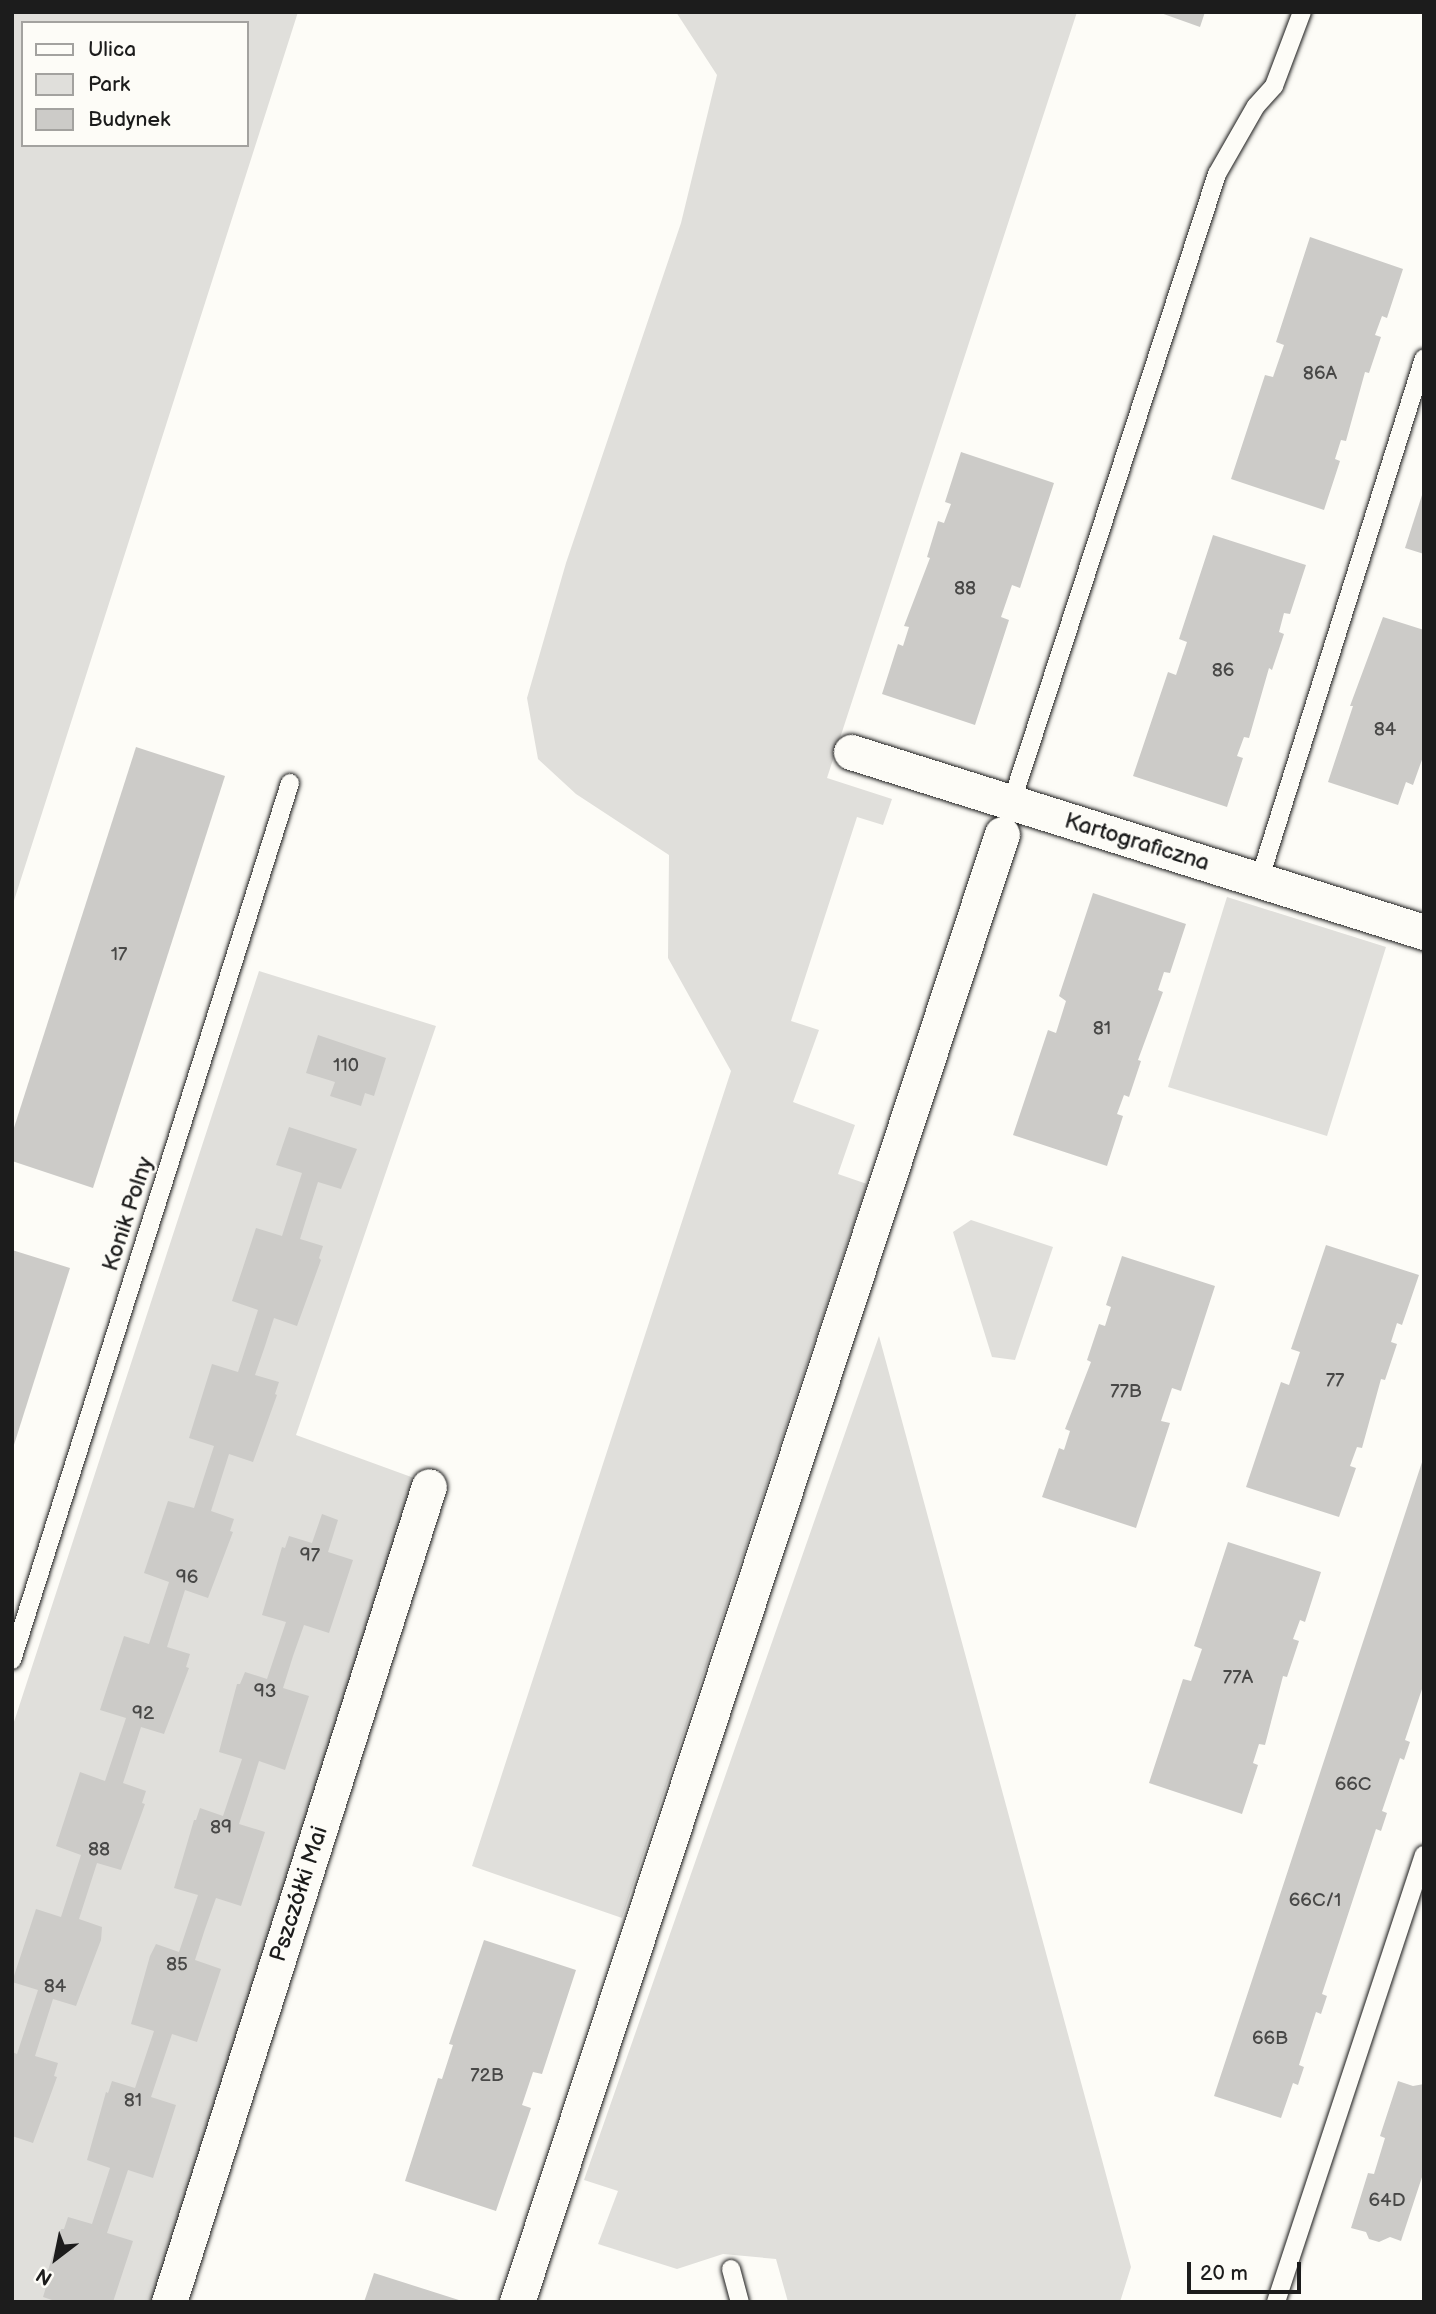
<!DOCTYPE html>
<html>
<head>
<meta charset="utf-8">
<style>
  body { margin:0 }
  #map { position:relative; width:1436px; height:2314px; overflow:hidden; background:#fdfcf7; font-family:"Balsamiq Sans",sans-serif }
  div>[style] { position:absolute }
  .green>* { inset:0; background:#e0dfdb }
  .building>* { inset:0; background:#cccbc8 }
  .roads { filter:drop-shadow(0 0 2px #1c1c1c) drop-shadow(0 0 2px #1c1c1c) }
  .service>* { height:18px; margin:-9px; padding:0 9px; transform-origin:9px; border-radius:9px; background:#fdfcf7 }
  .minor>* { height:35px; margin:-17.5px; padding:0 17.5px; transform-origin:17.5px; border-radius:17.5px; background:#fdfcf7 }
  span { translate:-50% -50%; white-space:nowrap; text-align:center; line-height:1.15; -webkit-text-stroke:5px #fdfcf7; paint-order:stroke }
  .number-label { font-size:19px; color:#484847 }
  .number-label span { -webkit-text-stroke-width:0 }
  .street-label { font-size:23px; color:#1c1c1c }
  .frame { position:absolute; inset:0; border:14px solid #1c1c1c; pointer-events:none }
  .legend { position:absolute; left:21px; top:21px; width:228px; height:126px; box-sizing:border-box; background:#fdfcf7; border:2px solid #a3a29f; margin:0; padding:9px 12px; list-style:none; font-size:21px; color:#1c1c1c }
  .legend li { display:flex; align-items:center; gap:14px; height:35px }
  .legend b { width:35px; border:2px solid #a3a29f }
  .north { position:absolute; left:21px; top:2223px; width:70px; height:70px; -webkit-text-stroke:5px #fdfcf7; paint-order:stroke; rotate:212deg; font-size:19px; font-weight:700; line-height:28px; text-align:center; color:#1c1c1c }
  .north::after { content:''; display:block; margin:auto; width:24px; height:32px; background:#1c1c1c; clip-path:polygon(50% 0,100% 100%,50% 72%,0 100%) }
  .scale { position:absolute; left:1187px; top:2262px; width:114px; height:32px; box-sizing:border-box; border:4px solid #1c1c1c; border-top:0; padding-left:9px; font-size:21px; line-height:24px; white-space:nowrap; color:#1c1c1c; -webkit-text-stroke:5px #fdfcf7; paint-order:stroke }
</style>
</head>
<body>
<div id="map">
  <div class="green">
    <i style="clip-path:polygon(evenodd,12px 12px,298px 12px,12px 907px,12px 12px,23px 23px,247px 23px,247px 145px,23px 145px,23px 23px)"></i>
    <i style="clip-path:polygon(676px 12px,1077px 12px,827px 778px,892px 799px,883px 825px,857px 817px,791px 1021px,819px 1030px,793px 1102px,855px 1125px,838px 1174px,867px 1184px,622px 1918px,472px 1866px,731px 1071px,668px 958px,669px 855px,576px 794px,538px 759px,527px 698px,566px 563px,681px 223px,717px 75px)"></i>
    <i style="clip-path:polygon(1227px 897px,1386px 947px,1327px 1136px,1168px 1087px)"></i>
    <i style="clip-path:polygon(259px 971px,436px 1026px,296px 1435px,436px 1486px,180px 2302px,12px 2302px,12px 1728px)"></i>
    <i style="clip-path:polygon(971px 1220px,1053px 1247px,1015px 1360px,992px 1357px,953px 1232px)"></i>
    <i style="clip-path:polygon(879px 1336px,1131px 2267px,1120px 2302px,788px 2302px,776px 2259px,723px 2254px,677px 2269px,598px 2244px,618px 2191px,584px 2180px)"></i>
  </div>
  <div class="building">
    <i style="clip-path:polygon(1158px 12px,1205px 12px,1200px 27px)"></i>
    <i style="clip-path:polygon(1310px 237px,1403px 269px,1387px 318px,1382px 316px,1375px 335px,1381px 337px,1369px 373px,1365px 372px,1346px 441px,1341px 440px,1335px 459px,1340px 461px,1324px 510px,1231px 479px,1265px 375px,1273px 377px,1284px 345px,1276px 342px)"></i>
    <i style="clip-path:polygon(961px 452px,1054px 483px,1020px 588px,1012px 585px,1001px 617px,1009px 620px,975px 725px,882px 694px,898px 644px,903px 646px,909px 627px,904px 626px,930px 558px,927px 557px,938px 521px,944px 523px,951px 504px,945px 502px)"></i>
    <i style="clip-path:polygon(1423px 492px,1424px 492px,1424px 554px,1405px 548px)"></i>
    <i style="clip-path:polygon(1213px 535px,1306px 565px,1290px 614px,1284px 613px,1279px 632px,1284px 634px,1272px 670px,1269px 668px,1249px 738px,1244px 737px,1237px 756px,1243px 758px,1227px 807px,1133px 776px,1168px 672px,1176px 675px,1187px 642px,1179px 639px)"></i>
    <i style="clip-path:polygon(1383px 617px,1424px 630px,1424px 754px,1413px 785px,1406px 782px,1398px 805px,1328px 782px,1353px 706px,1350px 706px)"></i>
    <i style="clip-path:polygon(136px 747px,225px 776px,93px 1188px,12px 1161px,12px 1134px)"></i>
    <i style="clip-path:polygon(1093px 893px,1186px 924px,1170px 973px,1164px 972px,1158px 990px,1163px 992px,1138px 1060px,1141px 1061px,1129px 1097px,1124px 1095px,1117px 1114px,1123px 1116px,1107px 1166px,1013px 1135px,1048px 1030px,1056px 1033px,1066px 1001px,1059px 996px)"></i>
    <i style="clip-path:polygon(318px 1035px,386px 1058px,374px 1096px,365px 1093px,361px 1106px,330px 1096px,335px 1082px,306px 1073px)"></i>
    <i style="clip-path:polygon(289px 1127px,357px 1149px,341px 1189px,318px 1182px,309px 1210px,300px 1239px,323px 1246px,319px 1258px,321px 1260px,297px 1326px,274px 1318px,265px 1346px,255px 1375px,279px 1382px,275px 1394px,277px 1395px,253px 1462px,229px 1454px,211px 1511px,234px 1519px,230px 1531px,233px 1532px,208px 1598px,185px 1590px,176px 1618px,167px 1647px,190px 1654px,186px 1667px,189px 1668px,164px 1734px,141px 1727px,123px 1783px,146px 1791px,142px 1803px,145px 1804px,121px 1870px,97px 1863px,79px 1919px,102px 1927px,101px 1940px,76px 2006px,53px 1999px,35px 2056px,58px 2063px,54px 2076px,57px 2077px,33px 2143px,12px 2136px,12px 2052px,17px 2054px,38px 1990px,12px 1982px,36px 1909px,61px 1917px,81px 1855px,56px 1846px,80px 1772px,105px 1781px,126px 1718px,100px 1710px,124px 1636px,149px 1644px,169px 1582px,144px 1573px,168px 1501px,194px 1508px,214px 1446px,189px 1438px,212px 1364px,238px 1372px,258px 1310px,232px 1301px,256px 1228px,282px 1236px,302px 1173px,276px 1165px)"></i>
    <i style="clip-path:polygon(1326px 1245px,1419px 1275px,1402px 1325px,1397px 1323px,1391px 1342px,1397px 1344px,1385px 1380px,1381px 1379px,1362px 1448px,1357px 1447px,1350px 1466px,1356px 1468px,1339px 1517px,1246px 1487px,1281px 1382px,1289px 1385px,1300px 1352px,1291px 1349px)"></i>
    <i style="clip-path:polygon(12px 1250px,70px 1268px,13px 1448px,12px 1448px)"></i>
    <i style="clip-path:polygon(1122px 1256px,1215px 1286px,1181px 1391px,1172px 1388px,1161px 1421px,1170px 1423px,1136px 1528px,1042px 1497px,1059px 1448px,1064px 1450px,1070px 1431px,1065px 1429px,1091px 1362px,1087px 1360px,1099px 1324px,1105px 1326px,1111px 1307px,1106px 1305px)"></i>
    <i style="clip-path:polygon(1424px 1456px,1424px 1683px,1405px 1740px,1410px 1742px,1404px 1760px,1400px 1758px,1382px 1811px,1387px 1813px,1381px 1831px,1376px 1829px,1322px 1994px,1327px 1996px,1321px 2014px,1316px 2012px,1299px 2065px,1304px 2067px,1298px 2085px,1293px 2083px,1281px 2118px,1214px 2096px)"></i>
    <i style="clip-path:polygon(322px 1514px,338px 1520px,328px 1552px,353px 1560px,329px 1633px,304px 1625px,293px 1656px,283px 1688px,309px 1696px,285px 1770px,259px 1761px,249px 1793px,239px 1824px,265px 1832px,241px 1906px,216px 1898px,205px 1929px,195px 1960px,221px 1969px,197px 2042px,172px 2034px,151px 2097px,176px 2105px,153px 2178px,128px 2170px,107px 2233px,133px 2241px,113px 2302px,58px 2302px,43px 2297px,47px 2284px,44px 2283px,61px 2229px,64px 2229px,68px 2217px,92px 2224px,110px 2168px,87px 2160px,106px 2092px,108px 2093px,112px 2081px,135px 2088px,154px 2031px,131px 2024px,150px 1956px,156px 1944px,179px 1952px,198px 1895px,174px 1888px,194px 1820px,196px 1820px,200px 1808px,223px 1816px,242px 1759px,219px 1752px,237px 1684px,240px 1684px,245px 1672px,267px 1679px,286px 1622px,262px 1615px,282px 1547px,285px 1548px,289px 1536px,312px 1543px)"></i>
    <i style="clip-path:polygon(1228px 1542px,1321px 1572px,1305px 1622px,1300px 1620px,1293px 1639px,1299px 1641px,1287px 1677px,1283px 1676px,1265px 1745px,1259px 1744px,1253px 1763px,1258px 1765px,1242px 1814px,1149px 1783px,1183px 1679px,1191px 1681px,1202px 1649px,1194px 1646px)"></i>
    <i style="clip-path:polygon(484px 1940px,576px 1970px,542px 2074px,533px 2072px,522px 2105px,531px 2108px,496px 2211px,405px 2181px,438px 2078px,442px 2079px,453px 2045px,449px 2044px)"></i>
    <i style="clip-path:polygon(1398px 2081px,1413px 2086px,1424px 2084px,1424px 2171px,1401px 2241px,1390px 2237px,1379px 2242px,1369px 2239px,1366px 2232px,1351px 2228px,1368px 2173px,1374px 2174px,1385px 2138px,1380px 2136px)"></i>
    <i style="clip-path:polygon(374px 2273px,462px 2301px,462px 2302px,364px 2302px)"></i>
  </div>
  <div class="roads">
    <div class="service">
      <i style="left:1010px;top:807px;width:666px;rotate:-71.89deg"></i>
      <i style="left:1217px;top:174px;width:78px;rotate:-60.2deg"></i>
      <i style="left:1256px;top:106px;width:27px;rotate:-48deg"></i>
      <i style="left:1274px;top:86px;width:79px;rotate:-69.3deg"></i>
      <i style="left:1259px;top:881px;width:548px;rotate:-72.49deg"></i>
      <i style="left:12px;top:1660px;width:920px;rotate:-72.41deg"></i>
      <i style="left:731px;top:2269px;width:34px;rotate:75deg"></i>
      <i style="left:1276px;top:2302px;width:471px;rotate:-71.7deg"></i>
    </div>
    <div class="minor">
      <i style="left:851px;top:752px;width:601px;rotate:17.44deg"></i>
      <i style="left:169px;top:2302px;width:856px;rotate:-72.33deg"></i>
      <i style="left:517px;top:2302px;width:1546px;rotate:-71.72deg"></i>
    </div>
  </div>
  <div class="number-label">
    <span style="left:1320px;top:374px">86A</span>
    <span style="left:965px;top:589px">88</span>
    <span style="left:1223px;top:671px">86</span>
    <span style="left:1385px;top:730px">84</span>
    <span style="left:119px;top:955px">17</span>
    <span style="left:1102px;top:1029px">81</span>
    <span style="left:346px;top:1066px">110</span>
    <span style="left:1335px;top:1381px">77</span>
    <span style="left:1126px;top:1392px">77B</span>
    <span style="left:310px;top:1556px">97</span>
    <span style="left:187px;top:1578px">96</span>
    <span style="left:1238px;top:1678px">77A</span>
    <span style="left:265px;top:1692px">93</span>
    <span style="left:143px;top:1714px">92</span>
    <span style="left:1353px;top:1785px">66C</span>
    <span style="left:221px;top:1828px">89</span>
    <span style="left:99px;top:1850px">88</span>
    <span style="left:1315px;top:1901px">66C/1</span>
    <span style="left:177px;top:1965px">85</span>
    <span style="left:55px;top:1987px">84</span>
    <span style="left:1270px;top:2039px">66B</span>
    <span style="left:487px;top:2076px">72B</span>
    <span style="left:133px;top:2101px">81</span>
    <span style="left:1387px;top:2201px">64D</span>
  </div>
  <div class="street-label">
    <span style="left:1137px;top:842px;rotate:17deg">Kartograficzna</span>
    <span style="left:128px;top:1214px;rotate:-72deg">Konik Polny</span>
    <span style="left:299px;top:1894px;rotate:-72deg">Pszczółki Mai</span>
  </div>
  <div class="frame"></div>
  <ul class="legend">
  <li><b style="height:9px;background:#fdfcf7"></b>Ulica</li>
  <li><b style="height:19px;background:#e0dfdb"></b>Park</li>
  <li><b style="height:19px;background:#cccbc8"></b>Budynek</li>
  </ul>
  <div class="north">N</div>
  <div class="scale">20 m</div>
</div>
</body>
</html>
